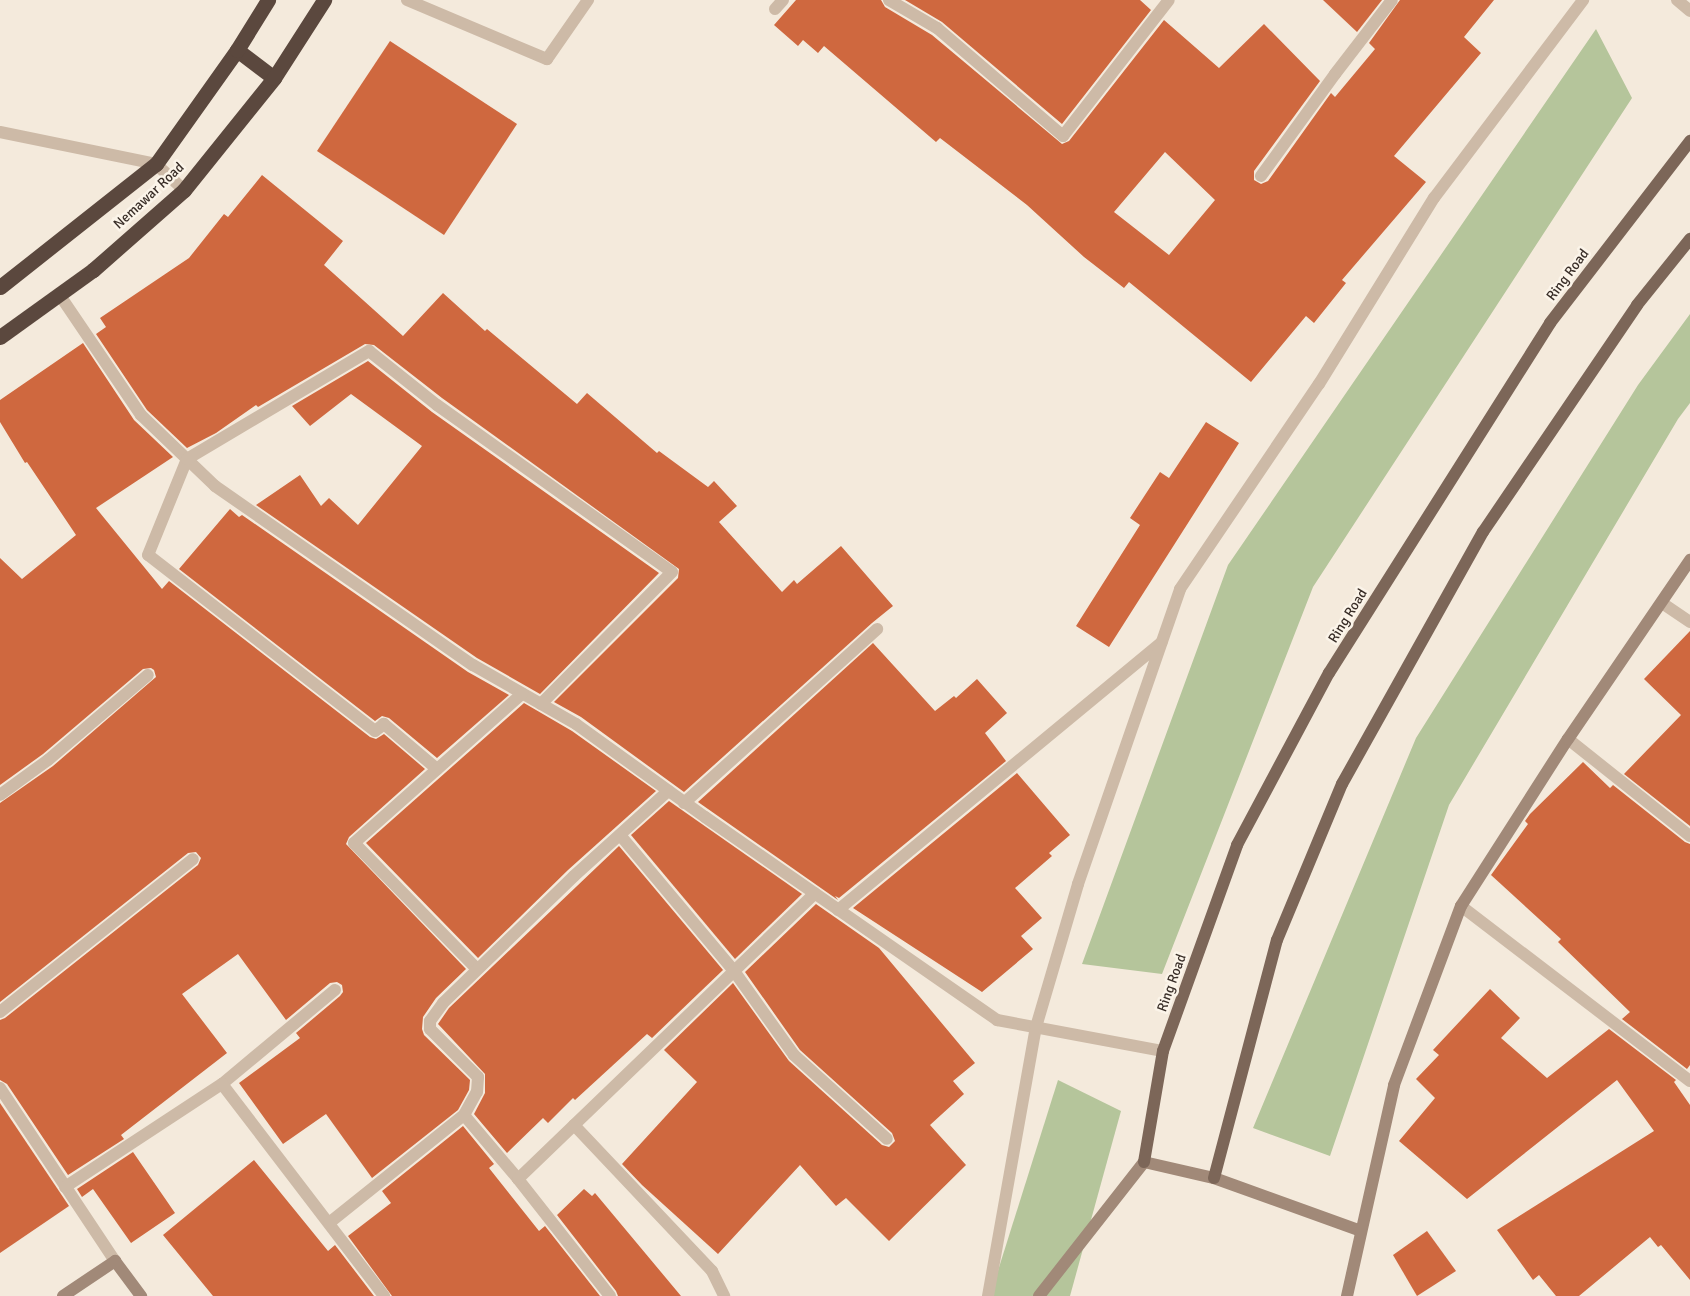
<!DOCTYPE html>
<html>
<head>
<meta charset="utf-8">
<style>
  body { margin:0 }
  #map { position:relative; width:1690px; height:1296px; overflow:hidden; background:#f4eadc; font-family:Signika,sans-serif }
  div>[style] { position:absolute }
  .green>* { inset:0; background:#b5c59b }
  .building>* { inset:0; background:#cf683f }
  .street>* { height:12px; margin:-6px; padding:0 6px; transform-origin:6px; border-radius:6px; background:#cdbaa7 }
  .secondary>* { height:12px; margin:-6px; padding:0 6px; transform-origin:6px; border-radius:6px; background:#a18978 }
  .primary>* { height:12px; margin:-6px; padding:0 6px; transform-origin:6px; border-radius:6px; background:#7c6658 }
  .highway>* { height:15px; margin:-7.5px; padding:0 7.5px; transform-origin:7.5px; border-radius:7.5px; background:#5b483e }
  span { translate:-50% -50%; white-space:nowrap; text-align:center; line-height:1.15; -webkit-text-stroke:5px #fbf4e9; paint-order:stroke }
  .street-label { font-size:14px; color:#392e28 }
</style>
</head>
<body>
<div id="map">
  <div class="green">
    <i style="clip-path:polygon(1596px 29px,1632px 98px,1313px 587px,1162px 974px,1082px 964px,1228px 565px)"></i>
    <i style="clip-path:polygon(1690px 314px,1690px 403px,1678px 419px,1449px 805px,1330px 1156px,1253px 1128px,1416px 738px,1638px 385px)"></i>
    <i style="clip-path:polygon(1058px 1080px,1121px 1111px,1070px 1296px,990px 1296px)"></i>
  </div>
  <div class="building">
    <i style="clip-path:polygon(evenodd,796px 0,881px 0,885px 7px,932px 35px,1062px 144px,1069px 141px,1164px 20px,1219px 68px,1264px 24px,1320px 81px,1254px 171px,1254px 180px,1261px 184px,1268px 181px,1331px 93px,1335px 97px,1375px 49px,1369px 43px,1400px 0,1494px 0,1464px 37px,1481px 53px,1394px 156px,1426px 182px,1342px 280px,1346px 283px,1314px 323px,1306px 316px,1251px 382px,1129px 282px,1124px 288px,1084px 257px,1027px 205px,940px 138px,936px 142px,824px 46px,818px 53px,803px 40px,798px 46px,774px 25px,796px 0,1165px 152px,1215px 200px,1169px 255px,1114px 212px,1165px 152px)"></i>
    <i style="clip-path:polygon(905px 0,1140px 0,1151px 10px,1062px 124px,942px 22px)"></i>
    <i style="clip-path:polygon(1323px 0,1382px 0,1357px 32px)"></i>
    <i style="clip-path:polygon(390px 41px,517px 124px,444px 235px,317px 151px)"></i>
    <i style="clip-path:polygon(262px 175px,343px 241px,324px 265px,403px 336px,443px 293px,485px 331px,487px 329px,577px 404px,587px 393px,657px 453px,659px 451px,708px 487px,714px 481px,737px 506px,719px 522px,782px 592px,794px 580px,797px 584px,841px 546px,893px 606px,872px 623px,684px 792px,581px 717px,554px 702px,678px 578px,679px 569px,442px 398px,374px 345px,365px 344px,258px 407px,256px 405px,216px 433px,187px 448px,147px 410px,96px 334px,106px 327px,100px 318px,189px 258px,224px 214px,228px 217px)"></i>
    <i style="clip-path:polygon(83px 343px,134px 420px,173px 457px,96px 508px,162px 589px,169px 581px,370px 737px,376px 739px,384px 734px,425px 769px,349px 837px,346px 844px,466px 969px,436px 998px,423px 1017px,422px 1029px,424px 1035px,470px 1080px,469px 1090px,458px 1110px,372px 1178px,326px 1114px,283px 1144px,239px 1083px,300px 1038px,296px 1033px,340px 996px,343px 992px,342px 985px,337px 982px,330px 983px,286px 1020px,238px 954px,182px 994px,227px 1053px,121px 1135px,124px 1139px,68px 1175px,7px 1084px,0 1080px,0 1020px,5px 1018px,198px 865px,201px 858px,196px 852px,188px 853px,0 1002px,0 803px,53px 766px,156px 677px,154px 670px,151px 668px,143px 669px,43px 754px,0 785px,0 558px,22px 579px,76px 535px,27px 462px,25px 463px,0 422px,0 400px)"></i>
    <i style="clip-path:polygon(368px 361px,432px 412px,659px 573px,540px 694px,477px 658px,256px 505px,300px 475px,321px 506px,329px 498px,358px 525px,422px 446px,351px 394px,310px 426px,292px 406px)"></i>
    <i style="clip-path:polygon(1206px 422px,1239px 443px,1109px 647px,1076px 626px,1140px 525px,1130px 518px,1160px 472px,1169px 478px)"></i>
    <i style="clip-path:polygon(230px 509px,239px 517px,242px 515px,468px 672px,509px 695px,437px 758px,389px 718px,382px 716px,375px 721px,179px 569px)"></i>
    <i style="clip-path:polygon(1690px 631px,1690px 826px,1624px 774px,1681px 715px,1644px 679px)"></i>
    <i style="clip-path:polygon(873px 643px,935px 711px,954px 696px,956px 698px,977px 679px,1007px 713px,985px 733px,1006px 761px,839px 898px,835px 896px,838px 900px,698px 802px)"></i>
    <i style="clip-path:polygon(524px 703px,572px 731px,656px 791px,568px 870px,478px 958px,366px 843px)"></i>
    <i style="clip-path:polygon(1583px 762px,1610px 788px,1613px 785px,1685px 842px,1690px 844px,1690px 1065px,1687px 1069px,1622px 1019px,1630px 1012px,1558px 942px,1561px 939px,1491px 875px,1528px 824px,1525px 821px,1530px 814px)"></i>
    <i style="clip-path:polygon(1017px 773px,1070px 835px,1049px 853px,1052px 856px,1015px 888px,1042px 918px,1021px 936px,1033px 949px,982px 992px,853px 908px)"></i>
    <i style="clip-path:polygon(669px 801px,802px 894px,735px 959px,631px 835px)"></i>
    <i style="clip-path:polygon(619px 846px,723px 970px,652px 1038px,647px 1034px,575px 1100px,573px 1098px,548px 1123px,543px 1118px,507px 1153px,474px 1114px,485px 1093px,485px 1074px,438px 1024px,449px 1008px)"></i>
    <i style="clip-path:polygon(816px 904px,879px 948px,975px 1063px,953px 1081px,964px 1094px,930px 1125px,966px 1165px,889px 1241px,846px 1198px,836px 1206px,800px 1165px,718px 1254px,642px 1185px,622px 1164px,697px 1082px,664px 1050px,733px 983px,789px 1061px,882px 1145px,889px 1147px,895px 1141px,892px 1133px,800px 1050px,745px 972px)"></i>
    <i style="clip-path:polygon(1490px 989px,1520px 1018px,1501px 1038px,1547px 1078px,1609px 1029px,1676px 1080px,1674px 1082px,1690px 1105px,1690px 1280px,1661px 1245px,1658px 1247px,1650px 1237px,1579px 1296px,1556px 1296px,1539px 1275px,1533px 1280px,1497px 1230px,1654px 1131px,1617px 1080px,1467px 1199px,1399px 1141px,1435px 1098px,1416px 1079px,1439px 1055px,1433px 1050px)"></i>
    <i style="clip-path:polygon(0 1103px,69px 1206px,0 1253px)"></i>
    <i style="clip-path:polygon(463px 1126px,494px 1164px,489px 1168px,539px 1231px,545px 1226px,600px 1296px,392px 1296px,348px 1236px,391px 1203px,382px 1191px)"></i>
    <i style="clip-path:polygon(133px 1152px,175px 1213px,131px 1243px,93px 1189px,82px 1197px,77px 1189px)"></i>
    <i style="clip-path:polygon(254px 1160px,328px 1251px,335px 1245px,374px 1296px,213px 1296px,163px 1235px)"></i>
    <i style="clip-path:polygon(584px 1189px,592px 1196px,595px 1193px,681px 1296px,618px 1296px,616px 1291px,557px 1215px)"></i>
    <i style="clip-path:polygon(1427px 1231px,1456px 1271px,1417px 1296px,1393px 1255px)"></i>
  </div>
  <div class="street">
    <i style="left:407px;top:0;width:152px;rotate:22.9deg"></i>
    <i style="left:547px;top:59px;width:72px;rotate:-55.2deg"></i>
    <i style="left:889px;top:0;width:56px;rotate:30.3deg"></i>
    <i style="left:937px;top:28px;width:166px;rotate:40.6deg"></i>
    <i style="left:1063px;top:136px;width:172px;rotate:-52.1deg"></i>
    <i style="left:1677px;top:0;width:17px;rotate:40deg"></i>
    <i style="left:775px;top:9px;width:12px;rotate:-48deg"></i>
    <i style="left:0;top:132px;width:159px;rotate:11.6deg"></i>
    <i style="left:156px;top:164px;width:38px;rotate:43deg"></i>
    <i style="left:1261px;top:176px;width:126px;rotate:-54deg"></i>
    <i style="left:1335px;top:74px;width:93px;rotate:-52.4deg"></i>
    <i style="left:59px;top:294px;width:146px;rotate:55.9deg"></i>
    <i style="left:141px;top:415px;width:103px;rotate:43.8deg"></i>
    <i style="left:215px;top:486px;width:314px;rotate:34.8deg"></i>
    <i style="left:473px;top:665px;width:119px;rotate:29.8deg"></i>
    <i style="left:576px;top:724px;width:159px;rotate:35.8deg"></i>
    <i style="left:705px;top:817px;width:356px;rotate:34.8deg"></i>
    <i style="left:997px;top:1020px;width:169px;rotate:10.6deg"></i>
    <i style="left:1662px;top:603px;width:34px;rotate:34deg"></i>
    <i style="left:1568px;top:739px;width:156px;rotate:38.5deg"></i>
    <i style="left:437px;top:769px;width:70px;rotate:-139.7deg"></i>
    <i style="left:384px;top:724px;width:11px;rotate:142deg"></i>
    <i style="left:375px;top:731px;width:287px;rotate:-142.2deg"></i>
    <i style="left:148px;top:555px;width:104px;rotate:-67.9deg"></i>
    <i style="left:187px;top:459px;width:212px;rotate:-30.7deg"></i>
    <i style="left:369px;top:351px;width:87px;rotate:38.5deg"></i>
    <i style="left:437px;top:405px;width:288px;rotate:35.4deg"></i>
    <i style="left:672px;top:572px;width:186px;rotate:134.8deg"></i>
    <i style="left:0;top:795px;width:59px;rotate:-36.1deg"></i>
    <i style="left:48px;top:760px;width:131px;rotate:-40.4deg"></i>
    <i style="left:684px;top:803px;width:260px;rotate:-42deg"></i>
    <i style="left:620px;top:835px;width:177px;rotate:50deg"></i>
    <i style="left:734px;top:971px;width:103px;rotate:54.5deg"></i>
    <i style="left:794px;top:1055px;width:125px;rotate:42.1deg"></i>
    <i style="left:1461px;top:906px;width:288px;rotate:37.4deg"></i>
    <i style="left:838px;top:910px;width:420px;rotate:-39.6deg"></i>
    <i style="left:477px;top:969px;width:176px;rotate:-134.3deg"></i>
    <i style="left:354px;top:843px;width:225px;rotate:-41.6deg"></i>
    <i style="left:0;top:1012px;width:246px;rotate:-38.4deg"></i>
    <i style="left:222px;top:1084px;width:147px;rotate:-39.8deg"></i>
    <i style="left:0;top:1088px;width:208px;rotate:56.4deg"></i>
    <i style="left:464px;top:1115px;width:84px;rotate:49.8deg"></i>
    <i style="left:574px;top:1125px;width:201px;rotate:46.6deg"></i>
    <i style="left:712px;top:1271px;width:28px;rotate:64deg"></i>
    <i style="left:65px;top:1187px;width:188px;rotate:-33.3deg"></i>
    <i style="left:222px;top:1084px;width:267px;rotate:52.6deg"></i>
    <i style="left:329px;top:1223px;width:173px;rotate:-38.7deg"></i>
    <i style="left:464px;top:1115px;width:26px;rotate:-61deg"></i>
    <i style="left:477px;top:1092px;width:15px;rotate:-86deg"></i>
    <i style="left:478px;top:1077px;width:68px;rotate:-135deg"></i>
    <i style="left:430px;top:1029px;width:8px;rotate:-90deg"></i>
    <i style="left:430px;top:1021px;width:22px;rotate:-54deg"></i>
    <i style="left:443px;top:1003px;width:182px;rotate:-44.1deg"></i>
    <i style="left:574px;top:876px;width:127px;rotate:-42.1deg"></i>
    <i style="left:610px;top:1296px;width:149px;rotate:-128.2deg"></i>
    <i style="left:518px;top:1179px;width:412px;rotate:-43.9deg"></i>
    <i style="left:988px;top:1296px;width:273px;rotate:-79.9deg"></i>
    <i style="left:1036px;top:1027px;width:149px;rotate:-73.6deg"></i>
    <i style="left:1078px;top:884px;width:312px;rotate:-70.9deg"></i>
    <i style="left:1180px;top:589px;width:248px;rotate:-55.9deg"></i>
    <i style="left:1319px;top:384px;width:219px;rotate:-58.3deg"></i>
    <i style="left:1434px;top:198px;width:248px;rotate:-53deg"></i>
  </div>
  <div class="secondary">
    <i style="left:63px;top:1296px;width:63px;rotate:-33.9deg"></i>
    <i style="left:115px;top:1261px;width:44px;rotate:53.4deg"></i>
    <i style="left:1039px;top:1296px;width:170px;rotate:-51.9deg"></i>
    <i style="left:1144px;top:1162px;width:72px;rotate:12.9deg"></i>
    <i style="left:1214px;top:1178px;width:156px;rotate:19.8deg"></i>
    <i style="left:1347px;top:1296px;width:216px;rotate:-77.4deg"></i>
    <i style="left:1394px;top:1085px;width:191px;rotate:-69.5deg"></i>
    <i style="left:1461px;top:906px;width:198px;rotate:-57.4deg"></i>
    <i style="left:1568px;top:739px;width:217px;rotate:-55.7deg"></i>
  </div>
  <div class="primary">
    <i style="left:1144px;top:1162px;width:113px;rotate:-80.3deg"></i>
    <i style="left:1163px;top:1051px;width:219px;rotate:-70.2deg"></i>
    <i style="left:1237px;top:845px;width:195px;rotate:-61.9deg"></i>
    <i style="left:1329px;top:673px;width:414px;rotate:-57.7deg"></i>
    <i style="left:1550px;top:323px;width:230px;rotate:-52.4deg"></i>
    <i style="left:1214px;top:1178px;width:246px;rotate:-75.2deg"></i>
    <i style="left:1277px;top:940px;width:169px;rotate:-67.4deg"></i>
    <i style="left:1342px;top:784px;width:289px;rotate:-60.8deg"></i>
    <i style="left:1483px;top:532px;width:274px;rotate:-55.8deg"></i>
    <i style="left:1637px;top:305px;width:85px;rotate:-51.2deg"></i>
  </div>
  <div class="highway">
    <i style="left:237px;top:50px;width:46px;rotate:37.1deg"></i>
    <i style="left:0;top:287px;width:199px;rotate:-38.3deg"></i>
    <i style="left:156px;top:164px;width:140px;rotate:-54.6deg"></i>
    <i style="left:237px;top:50px;width:59px;rotate:-58.2deg"></i>
    <i style="left:0;top:337px;width:115px;rotate:-35.8deg"></i>
    <i style="left:93px;top:270px;width:121px;rotate:-41.3deg"></i>
    <i style="left:184px;top:190px;width:144px;rotate:-51.2deg"></i>
    <i style="left:274px;top:78px;width:93px;rotate:-57.3deg"></i>
  </div>
  <div class="street-label">
    <span style="left:149px;top:196px;rotate:-43deg">Nemawar Road</span>
    <span style="left:1568px;top:275px;rotate:-53deg">Ring Road</span>
    <span style="left:1348px;top:616px;rotate:-58deg">Ring Road</span>
    <span style="left:1172px;top:983px;rotate:-70deg">Ring Road</span>
  </div>
</div>
</body>
</html>
